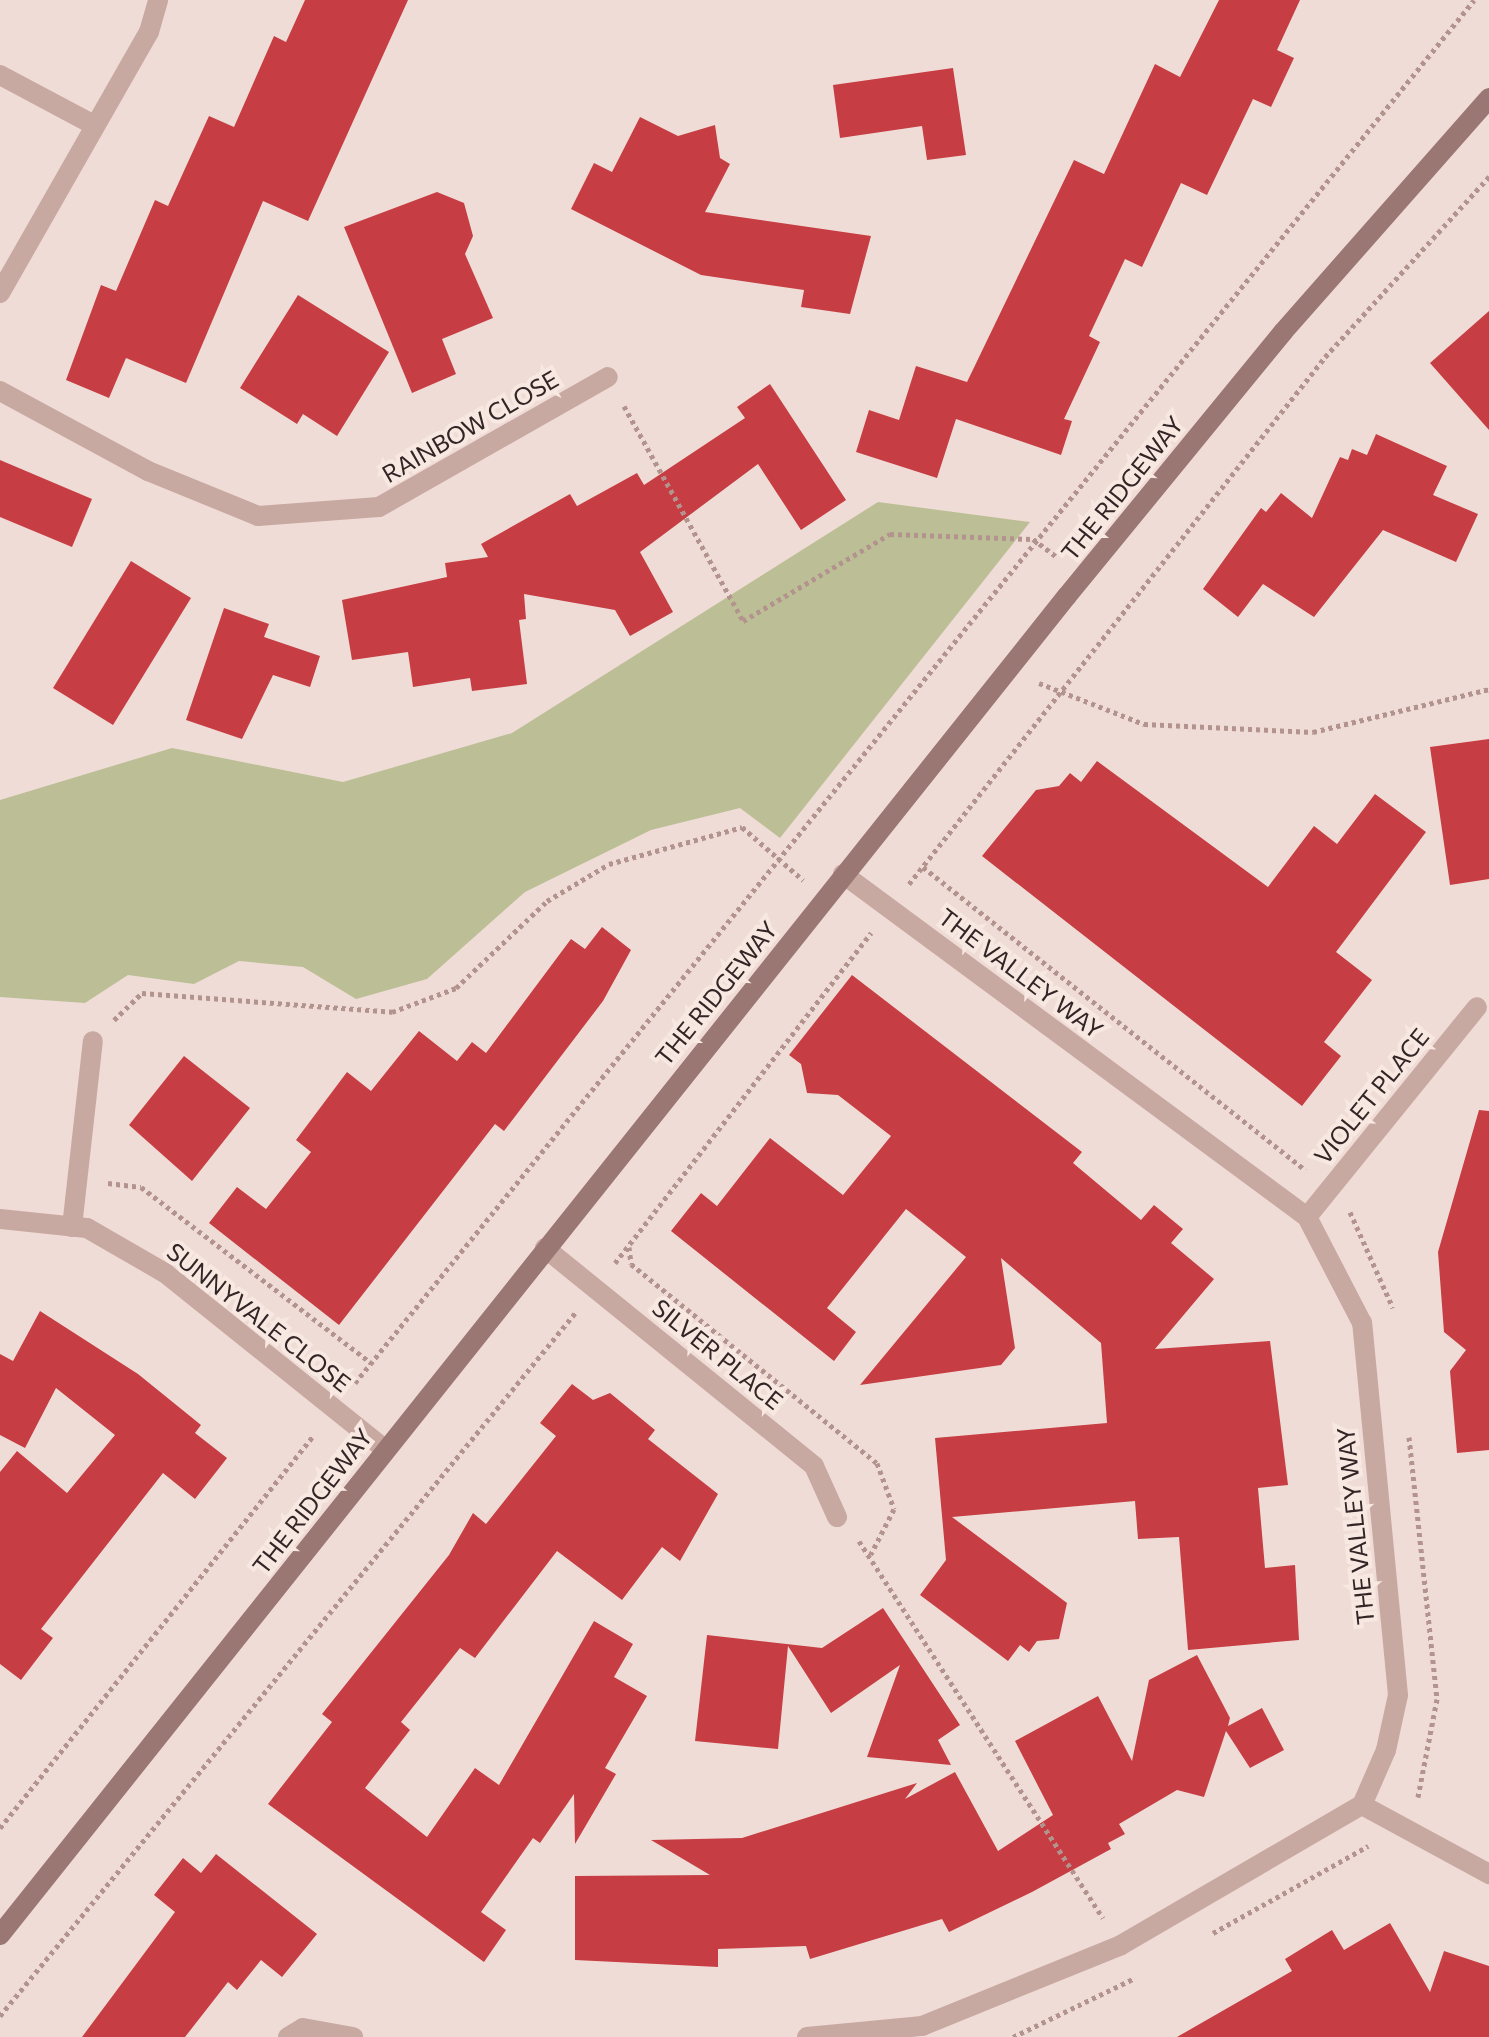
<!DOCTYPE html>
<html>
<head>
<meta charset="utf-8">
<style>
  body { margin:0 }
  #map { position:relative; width:1489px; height:2037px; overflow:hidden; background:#f0dcd6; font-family:Commissioner,sans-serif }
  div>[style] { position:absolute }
  .green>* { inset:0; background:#bcbf96 }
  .building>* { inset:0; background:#c63e43 }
  .path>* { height:5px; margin-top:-2.5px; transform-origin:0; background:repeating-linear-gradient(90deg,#b3938d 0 4px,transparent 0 8px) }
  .lane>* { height:20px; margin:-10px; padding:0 10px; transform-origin:10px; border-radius:10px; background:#c8a9a2 }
  .street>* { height:20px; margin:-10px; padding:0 10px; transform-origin:10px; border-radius:10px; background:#c8a9a2 }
  .secondary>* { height:20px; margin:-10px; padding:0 10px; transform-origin:10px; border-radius:10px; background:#9b7774 }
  span { translate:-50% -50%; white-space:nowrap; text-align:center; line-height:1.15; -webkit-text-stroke:8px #f8e8e2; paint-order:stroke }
  .street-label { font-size:24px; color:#332525 }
</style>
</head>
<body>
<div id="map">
  <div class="green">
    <i style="clip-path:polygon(878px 502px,1030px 522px,780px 838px,740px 808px,651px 830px,525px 892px,427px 979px,356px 999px,303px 967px,239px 961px,194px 984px,128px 975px,85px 1003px,0 997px,0 800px,172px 748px,343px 782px,512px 733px)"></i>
  </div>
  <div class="building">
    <i style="clip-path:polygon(305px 0,408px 0,308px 221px,263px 201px,186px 383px,126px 358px,109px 398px,66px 380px,101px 285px,116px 291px,155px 200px,168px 206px,209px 116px,234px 127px,274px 36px,286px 42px)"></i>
    <i style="clip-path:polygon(1219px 0,1300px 0,1277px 50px,1294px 58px,1271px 107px,1253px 99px,1207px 195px,1181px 183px,1142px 267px,1125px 259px,1089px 336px,1100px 342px,1064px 419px,1072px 421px,1061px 455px,956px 419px,937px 478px,856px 452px,869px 410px,899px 420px,916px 366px,967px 382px,1074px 160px,1104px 174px,1155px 64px,1180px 77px)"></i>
    <i style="clip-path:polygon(953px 68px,966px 155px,927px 160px,922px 126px,840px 138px,833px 85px)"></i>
    <i style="clip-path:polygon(640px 117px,678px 136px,715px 125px,720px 158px,730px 164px,705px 212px,871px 236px,850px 314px,801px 307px,804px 290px,701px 275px,571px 209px,594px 163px,612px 172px)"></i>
    <i style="clip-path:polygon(437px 192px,464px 203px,473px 236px,465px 254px,493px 318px,442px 339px,456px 374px,412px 393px,344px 227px)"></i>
    <i style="clip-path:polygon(298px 295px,389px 352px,337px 436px,303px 414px,297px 424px,240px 388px)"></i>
    <i style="clip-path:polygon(1489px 311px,1489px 430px,1430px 363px)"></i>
    <i style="clip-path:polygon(770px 384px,846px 500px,801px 530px,758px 464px,640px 552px,673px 612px,630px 636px,615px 610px,524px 594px,526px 619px,519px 620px,527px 684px,472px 691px,470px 678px,413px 687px,408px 652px,352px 660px,342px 600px,447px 577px,445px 563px,488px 557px,481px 544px,570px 494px,577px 506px,637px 473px,644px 485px,745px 418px,737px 407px)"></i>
    <i style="clip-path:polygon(1376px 434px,1447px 466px,1433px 495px,1478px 514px,1456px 562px,1383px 530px,1314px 617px,1263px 584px,1238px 617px,1203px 589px,1261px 508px,1266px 512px,1281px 493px,1312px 518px,1340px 457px,1348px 460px,1352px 449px,1367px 455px)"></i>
    <i style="clip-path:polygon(0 460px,92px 499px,72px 547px,0 517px)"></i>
    <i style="clip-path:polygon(131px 561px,191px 598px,113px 725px,53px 688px)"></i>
    <i style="clip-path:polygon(224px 608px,269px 624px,264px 637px,320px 656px,310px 687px,273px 675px,242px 739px,186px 720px)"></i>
    <i style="clip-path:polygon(1489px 739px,1489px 879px,1450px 885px,1430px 747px)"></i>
    <i style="clip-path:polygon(1097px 761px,1268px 887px,1314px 826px,1337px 844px,1375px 794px,1426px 832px,1336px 952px,1372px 980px,1324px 1042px,1341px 1056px,1302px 1106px,982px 856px,1036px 790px,1059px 786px,1070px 773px,1081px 782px)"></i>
    <i style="clip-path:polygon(602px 927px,631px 950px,603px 1001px,504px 1131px,495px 1124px,339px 1325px,209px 1223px,237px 1187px,266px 1209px,311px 1152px,296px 1140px,347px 1072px,371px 1091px,419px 1031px,457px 1061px,472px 1042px,486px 1053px,571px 939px,585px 949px)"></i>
    <i style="clip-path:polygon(852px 975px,1082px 1152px,1073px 1163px,1141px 1220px,1154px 1205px,1183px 1229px,1171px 1243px,1214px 1279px,1155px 1349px,1270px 1341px,1288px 1485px,1258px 1488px,1265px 1568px,1295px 1565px,1299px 1640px,1188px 1650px,1179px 1537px,1138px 1539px,1135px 1501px,952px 1517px,1067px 1603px,1059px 1639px,1037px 1641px,1029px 1652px,1020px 1645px,1008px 1661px,920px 1595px,946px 1560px,935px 1438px,1107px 1423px,1101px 1343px,1001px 1258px,1015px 1348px,1001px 1365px,860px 1385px,966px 1257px,906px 1209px,827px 1308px,856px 1332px,834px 1361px,671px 1231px,701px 1193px,717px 1206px,770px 1138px,843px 1195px,891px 1136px,838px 1095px,807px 1093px,801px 1064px,789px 1055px)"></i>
    <i style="clip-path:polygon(184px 1056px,250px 1108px,192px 1181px,129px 1125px)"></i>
    <i style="clip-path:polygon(1479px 1110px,1489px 1111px,1489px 1450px,1457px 1453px,1450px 1371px,1466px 1350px,1444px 1332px,1438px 1252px)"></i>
    <i style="clip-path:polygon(40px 1311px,138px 1374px,201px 1425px,195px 1433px,227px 1458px,195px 1499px,163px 1473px,41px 1629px,53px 1638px,21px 1680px,0 1664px,0 1472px,17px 1451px,67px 1493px,115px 1435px,56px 1388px,25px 1448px,0 1435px,0 1354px,13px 1361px)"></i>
    <i style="clip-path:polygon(572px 1384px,593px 1400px,610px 1393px,655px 1430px,648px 1439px,718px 1494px,680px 1561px,662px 1547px,622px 1600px,557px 1551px,475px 1658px,460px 1648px,401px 1722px,410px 1730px,365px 1788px,427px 1837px,475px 1768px,499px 1785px,594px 1621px,633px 1644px,614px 1677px,647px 1696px,605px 1768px,616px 1774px,575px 1844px,574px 1794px,540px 1843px,533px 1838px,481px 1912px,506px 1930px,484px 1962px,268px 1804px,332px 1722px,322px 1714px,449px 1555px,473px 1513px,486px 1524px,556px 1436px,540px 1423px)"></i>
    <i style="clip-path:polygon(883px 1608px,960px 1725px,938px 1740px,951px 1765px,867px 1757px,900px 1665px,831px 1713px,788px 1646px,778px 1749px,695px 1741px,707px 1635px,822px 1648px)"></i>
    <i style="clip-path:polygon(1197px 1655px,1230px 1718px,1228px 1726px,1262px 1708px,1284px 1750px,1250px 1768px,1226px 1731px,1204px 1797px,1177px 1790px,1119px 1824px,1125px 1834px,1108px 1843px,1111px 1849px,1032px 1892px,949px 1932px,942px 1919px,810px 1959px,806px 1946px,718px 1949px,718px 1967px,575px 1960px,575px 1876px,710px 1875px,651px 1840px,742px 1838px,917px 1783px,905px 1799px,955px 1772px,998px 1851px,1053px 1815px,1015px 1741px,1098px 1696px,1132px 1761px,1149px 1680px)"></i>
    <i style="clip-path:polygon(216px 1854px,317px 1934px,282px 1977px,261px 1960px,237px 1990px,228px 1982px,185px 2037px,82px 2037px,175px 1912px,154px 1895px,183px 1858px,201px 1873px)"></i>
    <i style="clip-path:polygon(1390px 1923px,1430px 1992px,1444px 1951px,1489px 1966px,1489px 2037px,1177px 2037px,1292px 1971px,1285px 1959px,1332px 1930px,1344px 1950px)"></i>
  </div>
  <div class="path">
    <i style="left:624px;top:406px;width:246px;rotate:61deg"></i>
    <i style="left:743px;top:621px;width:171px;rotate:-30.6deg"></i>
    <i style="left:890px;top:534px;width:143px;rotate:2deg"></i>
    <i style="left:1033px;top:539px;width:30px;rotate:37deg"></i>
    <i style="left:1039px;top:683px;width:113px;rotate:21.3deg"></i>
    <i style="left:1144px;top:724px;width:169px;rotate:2.7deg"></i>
    <i style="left:1313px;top:732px;width:181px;rotate:-13.7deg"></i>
    <i style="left:923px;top:867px;width:488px;rotate:38.4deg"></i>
    <i style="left:909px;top:884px;width:671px;rotate:-51.71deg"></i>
    <i style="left:1325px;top:357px;width:244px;rotate:-47.7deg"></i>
    <i style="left:114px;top:1020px;width:39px;rotate:-44deg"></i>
    <i style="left:142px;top:993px;width:251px;rotate:4.3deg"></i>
    <i style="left:392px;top:1012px;width:68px;rotate:-20.6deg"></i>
    <i style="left:456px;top:988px;width:126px;rotate:-43.7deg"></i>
    <i style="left:547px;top:901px;width:72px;rotate:-30.8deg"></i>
    <i style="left:609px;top:864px;width:138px;rotate:-15.5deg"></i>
    <i style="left:742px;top:827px;width:81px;rotate:41deg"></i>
    <i style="left:108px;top:1183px;width:33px;rotate:7deg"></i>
    <i style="left:141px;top:1187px;width:290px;rotate:37.4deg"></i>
    <i style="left:1350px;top:1212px;width:105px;rotate:65.9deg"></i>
    <i style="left:629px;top:1247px;width:17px;rotate:83deg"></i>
    <i style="left:631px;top:1264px;width:316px;rotate:39deg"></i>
    <i style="left:877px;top:1463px;width:49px;rotate:69.7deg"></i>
    <i style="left:894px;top:1509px;width:51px;rotate:117.1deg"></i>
    <i style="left:615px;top:1263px;width:418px;rotate:-52.2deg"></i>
    <i style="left:355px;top:1383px;width:1779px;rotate:-51.02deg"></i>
    <i style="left:1409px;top:1437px;width:263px;rotate:83.9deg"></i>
    <i style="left:1437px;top:1699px;width:100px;rotate:101deg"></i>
    <i style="left:859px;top:1541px;width:449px;rotate:57.1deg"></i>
    <i style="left:0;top:1828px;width:503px;rotate:-51.38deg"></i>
    <i style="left:1213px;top:1933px;width:178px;rotate:-29.3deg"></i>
    <i style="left:0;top:2016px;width:910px;rotate:-50.71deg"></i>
    <i style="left:1013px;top:2037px;width:136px;rotate:-25.8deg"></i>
  </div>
  <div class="lane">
    <i style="left:72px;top:1227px;width:187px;rotate:-83.6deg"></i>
  </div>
  <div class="street">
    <i style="left:0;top:75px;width:104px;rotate:28deg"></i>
    <i style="left:0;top:293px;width:301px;rotate:-60.3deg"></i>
    <i style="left:149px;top:32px;width:33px;rotate:-74deg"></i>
    <i style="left:0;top:391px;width:168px;rotate:28.4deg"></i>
    <i style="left:148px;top:471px;width:119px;rotate:22.2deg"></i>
    <i style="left:258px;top:516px;width:121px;rotate:-4.3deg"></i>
    <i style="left:379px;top:507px;width:263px;rotate:-29.6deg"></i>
    <i style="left:1307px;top:1217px;width:270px;rotate:-51deg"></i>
    <i style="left:0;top:1219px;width:87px;rotate:5.9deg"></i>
    <i style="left:87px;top:1228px;width:90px;rotate:30deg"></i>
    <i style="left:165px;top:1273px;width:283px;rotate:38.7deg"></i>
    <i style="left:545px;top:1248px;width:346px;rotate:39deg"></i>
    <i style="left:814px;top:1466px;width:56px;rotate:65.7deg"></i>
    <i style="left:1362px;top:1805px;width:145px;rotate:28.5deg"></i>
    <i style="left:288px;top:2037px;width:17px;rotate:-31deg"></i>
    <i style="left:303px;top:2028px;width:51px;rotate:10.2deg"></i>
    <i style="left:807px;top:2037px;width:116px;rotate:-5.5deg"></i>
    <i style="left:922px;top:2026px;width:215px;rotate:-22.1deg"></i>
    <i style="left:1121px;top:1945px;width:279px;rotate:-30.2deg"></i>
    <i style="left:1362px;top:1805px;width:60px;rotate:-66.4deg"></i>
    <i style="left:1386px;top:1750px;width:56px;rotate:-77.7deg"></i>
    <i style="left:1398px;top:1695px;width:374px;rotate:-95.5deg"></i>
    <i style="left:1362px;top:1323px;width:119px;rotate:-117.4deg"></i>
    <i style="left:1307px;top:1217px;width:577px;rotate:-143.53deg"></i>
  </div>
  <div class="secondary">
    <i style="left:0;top:1935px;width:1712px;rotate:-51.45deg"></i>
    <i style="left:1067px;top:596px;width:341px;rotate:-50.7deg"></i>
    <i style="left:1283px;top:332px;width:312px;rotate:-48.6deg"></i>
  </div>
  <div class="street-label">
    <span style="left:470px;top:426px;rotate:-30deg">RAINBOW CLOSE</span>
    <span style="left:1122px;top:488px;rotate:-51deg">THE RIDGEWAY</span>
    <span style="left:1021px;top:973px;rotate:37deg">THE VALLEY WAY</span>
    <span style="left:716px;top:993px;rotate:-51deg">THE RIDGEWAY</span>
    <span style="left:1371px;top:1096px;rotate:-51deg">VIOLET PLACE</span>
    <span style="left:259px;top:1317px;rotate:38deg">SUNNYVALE CLOSE</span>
    <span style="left:718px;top:1354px;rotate:39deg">SILVER PLACE</span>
    <span style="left:312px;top:1501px;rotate:-52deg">THE RIDGEWAY</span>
    <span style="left:1355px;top:1526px;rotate:-96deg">THE VALLEY WAY</span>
  </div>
</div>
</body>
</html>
